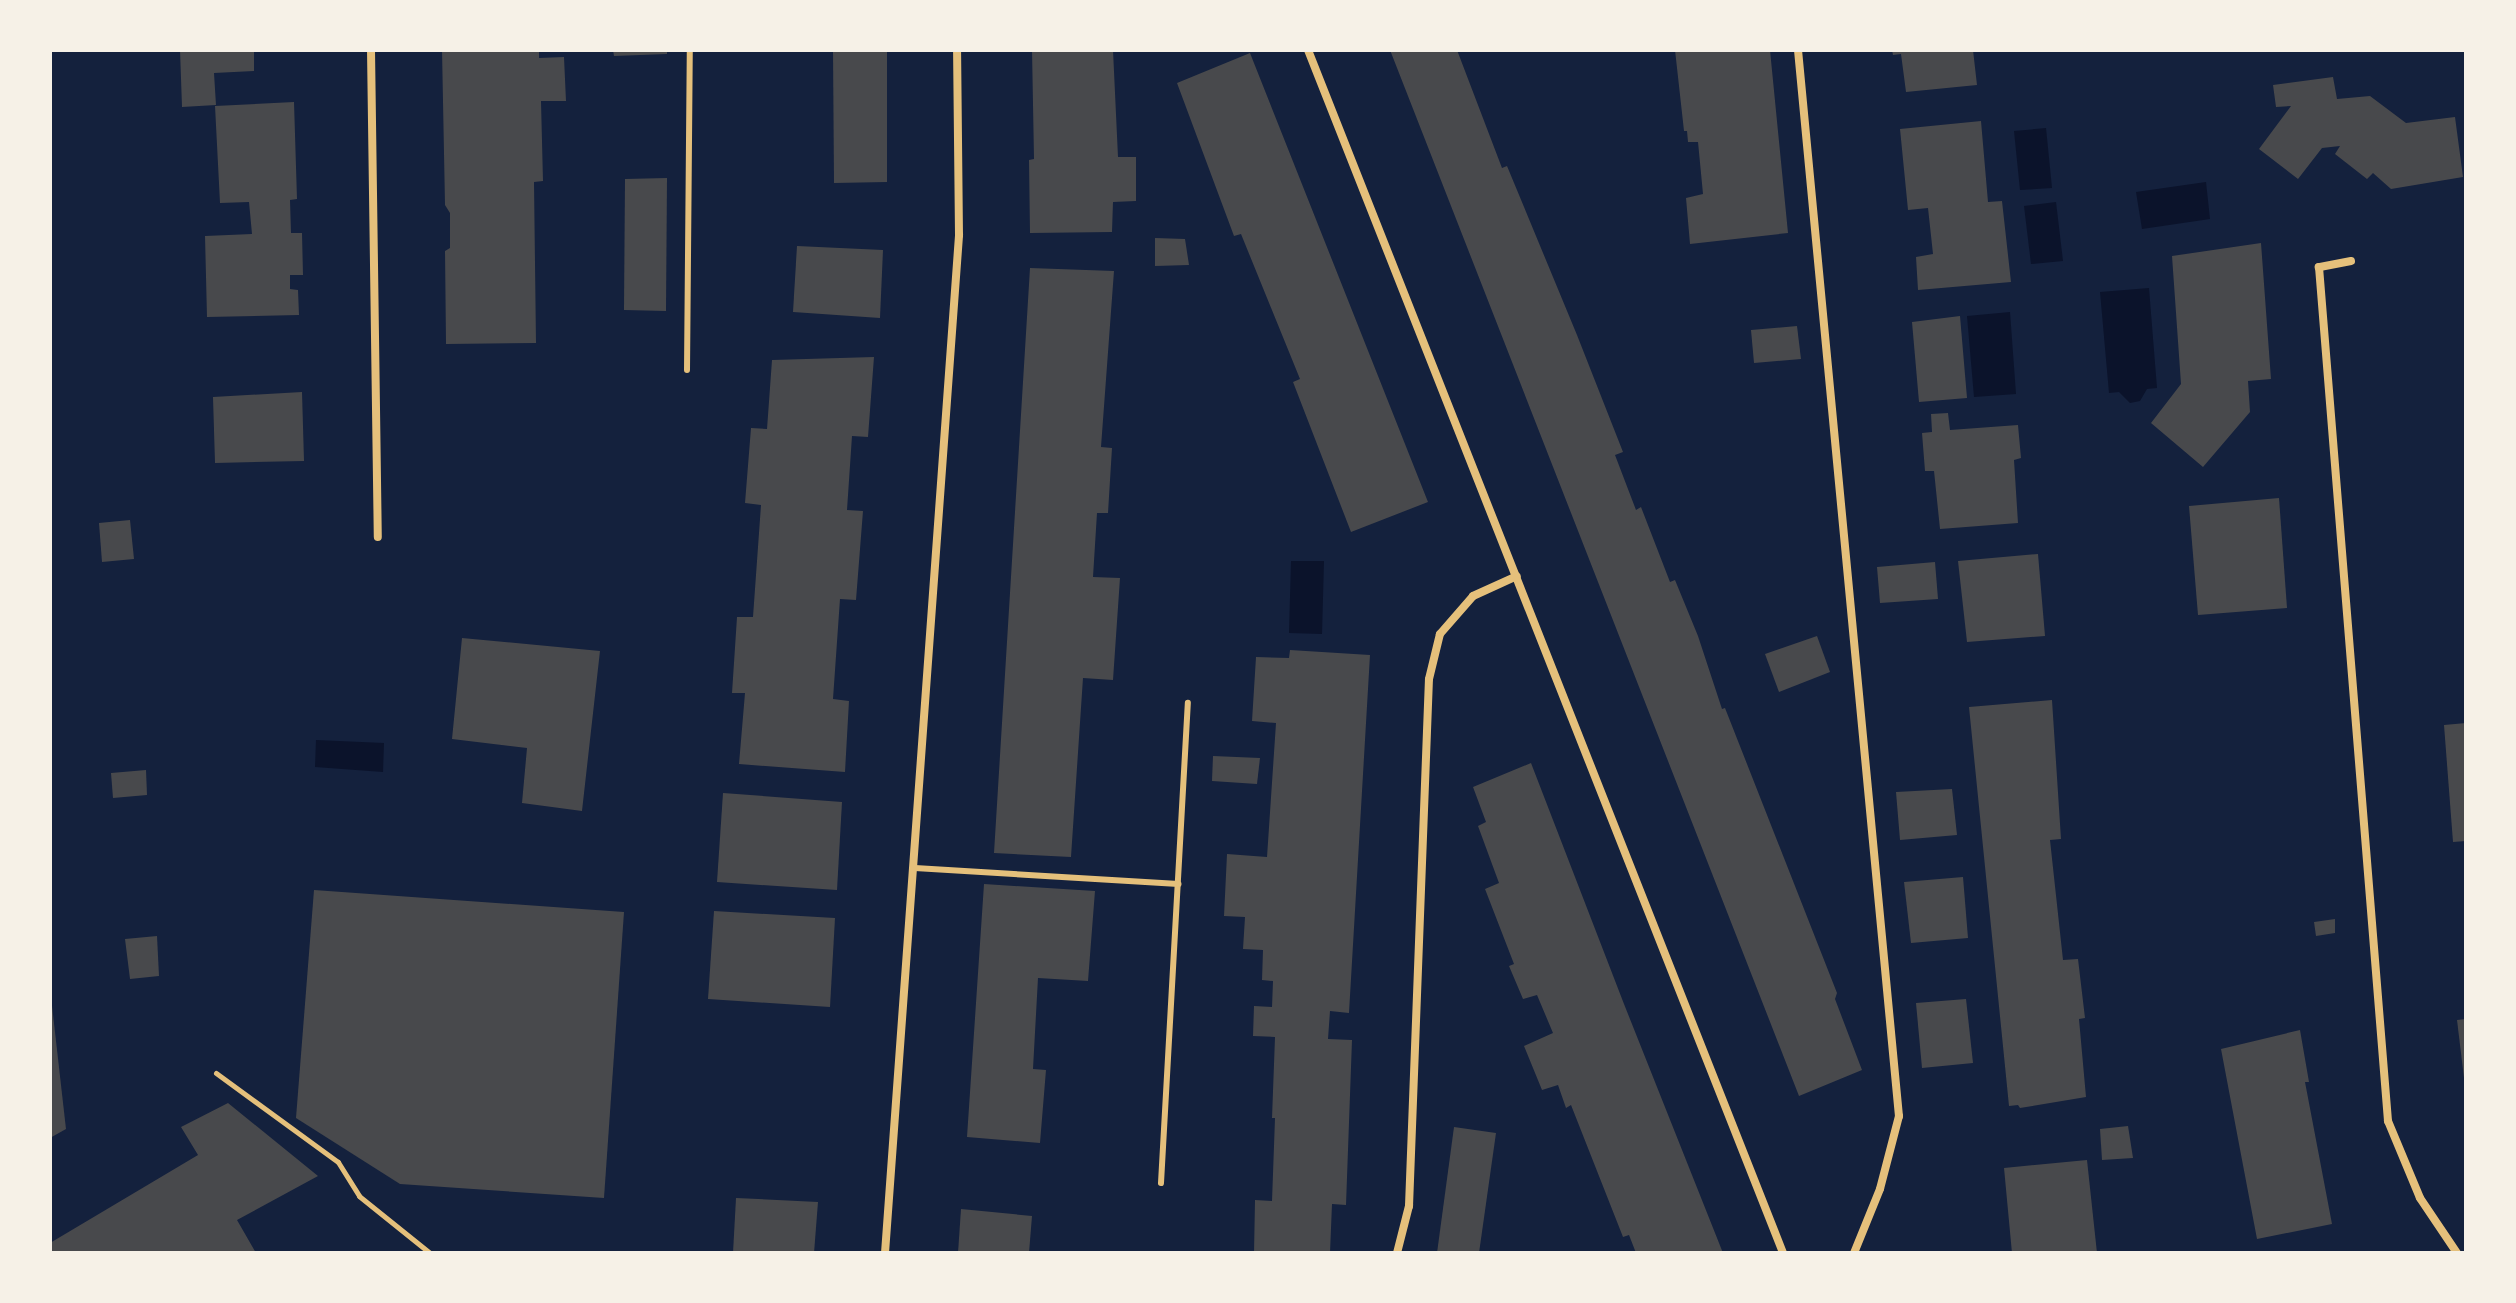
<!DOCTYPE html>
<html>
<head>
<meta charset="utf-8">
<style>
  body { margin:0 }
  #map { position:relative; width:2516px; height:1303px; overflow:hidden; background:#14213d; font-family:Mulish,sans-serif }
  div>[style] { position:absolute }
  .water>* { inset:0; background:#0b132b }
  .building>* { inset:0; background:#48494c }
  .path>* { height:5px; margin:-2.5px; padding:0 2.5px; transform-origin:2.5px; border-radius:2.5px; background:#e5c07b }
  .service>* { height:6px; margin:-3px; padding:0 3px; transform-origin:3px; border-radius:3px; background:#e5c07b }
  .minor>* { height:8px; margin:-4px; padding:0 4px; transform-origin:4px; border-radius:4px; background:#e5c07b }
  span { translate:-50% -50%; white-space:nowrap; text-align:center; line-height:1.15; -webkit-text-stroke:8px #f6f1e7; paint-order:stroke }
  .frame { position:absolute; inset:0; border:52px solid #f6f1e7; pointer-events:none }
</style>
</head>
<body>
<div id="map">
  <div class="water">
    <i style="clip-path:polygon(2046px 128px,2052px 188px,2020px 190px,2014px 131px)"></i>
    <i style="clip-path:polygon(2206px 182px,2210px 219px,2142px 229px,2136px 192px)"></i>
    <i style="clip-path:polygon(2056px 202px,2063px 261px,2031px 264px,2024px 206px)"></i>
    <i style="clip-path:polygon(2149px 288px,2157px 388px,2147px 389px,2140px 401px,2130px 403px,2119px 392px,2109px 393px,2100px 292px)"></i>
    <i style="clip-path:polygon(2010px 312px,2016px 394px,1974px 397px,1967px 316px)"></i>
    <i style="clip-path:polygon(1291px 561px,1324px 561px,1322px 634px,1289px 633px)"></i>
    <i style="clip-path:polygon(316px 740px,384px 743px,383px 772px,315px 767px)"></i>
  </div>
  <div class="building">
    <i style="clip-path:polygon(180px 50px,254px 50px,254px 71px,214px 73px,216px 105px,182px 107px)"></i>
    <i style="clip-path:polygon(442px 50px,539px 50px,539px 58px,564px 57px,566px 101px,541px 101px,543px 181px,534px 182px,536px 343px,446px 344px,445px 251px,450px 248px,450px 213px,445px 205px)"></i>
    <i style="clip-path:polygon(613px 50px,667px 50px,667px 54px,614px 56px)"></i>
    <i style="clip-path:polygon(833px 50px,887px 50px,887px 182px,834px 183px)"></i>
    <i style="clip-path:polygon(1032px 50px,1113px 50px,1118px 157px,1136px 157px,1136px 201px,1113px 202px,1112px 232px,1030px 233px,1029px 160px,1034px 159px)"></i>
    <i style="clip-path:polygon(1390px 50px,1457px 50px,1502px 168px,1507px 166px,1577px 335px,1623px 452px,1615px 455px,1636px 510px,1641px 507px,1670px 582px,1675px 580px,1698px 636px,1722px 709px,1725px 708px,1837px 993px,1835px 999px,1862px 1070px,1799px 1096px)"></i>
    <i style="clip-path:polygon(1675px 50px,1770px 50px,1788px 233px,1690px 244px,1686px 198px,1703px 194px,1698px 142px,1688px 142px,1687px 131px,1684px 131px)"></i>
    <i style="clip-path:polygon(1892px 50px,1973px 50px,1977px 85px,1906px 92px,1901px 54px,1893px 55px)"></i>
    <i style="clip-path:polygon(1250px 53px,1428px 502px,1351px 532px,1293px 382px,1300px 379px,1241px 234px,1234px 236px,1177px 83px)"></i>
    <i style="clip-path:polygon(2333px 77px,2337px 99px,2370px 96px,2406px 123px,2455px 117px,2463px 177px,2391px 189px,2373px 173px,2367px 179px,2335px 154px,2340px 146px,2322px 148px,2298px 179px,2259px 149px,2291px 106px,2276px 107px,2273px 85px)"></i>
    <i style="clip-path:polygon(294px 102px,297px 199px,290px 200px,291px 233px,302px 233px,303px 275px,290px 275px,290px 289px,298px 290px,299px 315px,207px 317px,205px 236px,252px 234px,249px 202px,220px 203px,215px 106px)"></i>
    <i style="clip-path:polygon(1981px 121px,1988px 202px,2002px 201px,2011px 282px,1918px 290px,1916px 257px,1933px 254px,1928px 208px,1908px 210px,1900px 129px)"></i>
    <i style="clip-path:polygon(667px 178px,666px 311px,624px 310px,625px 179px)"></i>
    <i style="clip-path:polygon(1155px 238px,1185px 239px,1189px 265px,1155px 266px)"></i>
    <i style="clip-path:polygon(2261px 243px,2271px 379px,2248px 381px,2250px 412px,2203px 467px,2151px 423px,2181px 384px,2172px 256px)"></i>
    <i style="clip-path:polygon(797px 246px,883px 250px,880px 318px,793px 312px)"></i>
    <i style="clip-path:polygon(1030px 268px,1114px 271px,1101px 447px,1112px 448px,1108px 513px,1097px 513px,1093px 577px,1120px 578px,1113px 680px,1083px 678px,1071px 857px,994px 853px)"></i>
    <i style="clip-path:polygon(1960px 316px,1967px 398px,1919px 402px,1912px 322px)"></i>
    <i style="clip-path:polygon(1797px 326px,1801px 359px,1754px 363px,1751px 330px)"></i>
    <i style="clip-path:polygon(874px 357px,868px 437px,852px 436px,847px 510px,863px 511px,856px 600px,840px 599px,833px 699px,849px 701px,845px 772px,739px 764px,745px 693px,732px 693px,737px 617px,753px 617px,761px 505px,745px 503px,751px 428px,767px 429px,772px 360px)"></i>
    <i style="clip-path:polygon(302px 392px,304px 461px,215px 463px,213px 397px)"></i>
    <i style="clip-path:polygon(1948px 413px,1950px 430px,2018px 425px,2021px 458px,2014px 460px,2018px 523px,1940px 529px,1934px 471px,1925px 471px,1922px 433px,1932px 432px,1931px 414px)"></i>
    <i style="clip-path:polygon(2279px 498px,2287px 608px,2198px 615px,2189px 506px)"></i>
    <i style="clip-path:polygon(130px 520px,134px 559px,102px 562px,99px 523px)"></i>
    <i style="clip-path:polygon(2038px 554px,2045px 636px,1967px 642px,1958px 561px)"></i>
    <i style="clip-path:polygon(1935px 562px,1938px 599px,1880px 603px,1877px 567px)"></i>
    <i style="clip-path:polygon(1817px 636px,1830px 672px,1779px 692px,1765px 654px)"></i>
    <i style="clip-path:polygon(462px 638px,600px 651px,582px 811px,522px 803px,527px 748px,452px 739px)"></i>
    <i style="clip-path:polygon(1290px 650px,1370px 655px,1349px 1013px,1330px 1011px,1328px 1039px,1352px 1040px,1346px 1205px,1332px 1204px,1330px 1253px,1254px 1253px,1255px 1200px,1272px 1201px,1275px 1118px,1272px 1118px,1275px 1037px,1253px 1036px,1254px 1006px,1272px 1007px,1273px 981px,1262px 980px,1263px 950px,1243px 949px,1245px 917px,1224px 916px,1227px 854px,1267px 857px,1276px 723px,1252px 721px,1256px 657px,1289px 658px)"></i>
    <i style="clip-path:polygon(2052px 700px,2061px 839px,2050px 840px,2063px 960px,2078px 959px,2085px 1018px,2079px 1019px,2086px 1097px,2020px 1108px,2018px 1105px,2009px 1106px,1969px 707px)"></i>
    <i style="clip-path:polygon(2466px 723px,2466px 841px,2453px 842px,2444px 725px)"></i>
    <i style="clip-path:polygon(1213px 756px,1260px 758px,1257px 784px,1212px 781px)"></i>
    <i style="clip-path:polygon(1531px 763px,1624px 1004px,1723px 1253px,1636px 1253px,1629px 1235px,1623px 1237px,1571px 1105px,1566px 1108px,1558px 1085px,1542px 1090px,1524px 1046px,1553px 1033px,1537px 995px,1523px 999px,1509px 966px,1514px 964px,1485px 889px,1499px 883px,1478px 826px,1486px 822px,1473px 787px)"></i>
    <i style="clip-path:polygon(146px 770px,147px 795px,113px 798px,111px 773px)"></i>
    <i style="clip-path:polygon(1952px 789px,1957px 835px,1900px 840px,1896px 792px)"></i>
    <i style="clip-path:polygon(723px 793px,842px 802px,837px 890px,717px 882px)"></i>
    <i style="clip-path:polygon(1963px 877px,1968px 938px,1911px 943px,1904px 882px)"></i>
    <i style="clip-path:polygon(984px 884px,1095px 891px,1088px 981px,1038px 978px,1033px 1069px,1046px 1070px,1040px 1143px,967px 1137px)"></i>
    <i style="clip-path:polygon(314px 890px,624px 912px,604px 1198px,400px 1184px,296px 1118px)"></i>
    <i style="clip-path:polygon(714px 911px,835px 918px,830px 1007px,708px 999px)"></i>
    <i style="clip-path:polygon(2335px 919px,2335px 933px,2316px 936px,2314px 922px)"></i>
    <i style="clip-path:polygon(157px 936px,159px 976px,130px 979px,125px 939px)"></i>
    <i style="clip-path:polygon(50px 988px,66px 1129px,50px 1138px)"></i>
    <i style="clip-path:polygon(1966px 999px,1973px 1063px,1922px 1068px,1916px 1003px)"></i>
    <i style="clip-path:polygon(2466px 1019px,2466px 1078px,2464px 1078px,2457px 1020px)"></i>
    <i style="clip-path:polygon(2300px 1030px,2309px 1082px,2305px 1082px,2332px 1224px,2257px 1239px,2221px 1049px)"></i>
    <i style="clip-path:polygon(228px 1103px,318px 1176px,237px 1220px,256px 1253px,50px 1253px,50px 1243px,198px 1155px,181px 1127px)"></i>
    <i style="clip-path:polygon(2128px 1126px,2133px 1158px,2102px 1160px,2100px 1129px)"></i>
    <i style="clip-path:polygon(1454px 1127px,1496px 1133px,1479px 1253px,1437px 1253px)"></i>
    <i style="clip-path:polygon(2087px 1160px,2097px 1253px,2012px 1253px,2004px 1168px)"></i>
    <i style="clip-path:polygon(736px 1198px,818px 1202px,814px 1253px,733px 1253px)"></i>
    <i style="clip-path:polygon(961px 1209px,1032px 1216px,1029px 1253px,958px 1253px)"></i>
  </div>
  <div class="path">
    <i style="left:216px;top:1073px;width:151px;rotate:36.1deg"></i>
    <i style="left:338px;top:1162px;width:40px;rotate:58deg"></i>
    <i style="left:359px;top:1196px;width:91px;rotate:38.8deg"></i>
  </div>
  <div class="service">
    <i style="left:687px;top:370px;width:320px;rotate:-89.5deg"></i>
    <i style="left:915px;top:868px;width:264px;rotate:3.5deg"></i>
    <i style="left:1161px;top:1183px;width:481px;rotate:-86.8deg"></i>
  </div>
  <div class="minor">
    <i style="left:371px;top:50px;width:487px;rotate:89.2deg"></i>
    <i style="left:1308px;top:50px;width:1293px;rotate:68.45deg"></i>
    <i style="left:1798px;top:50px;width:1071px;rotate:84.59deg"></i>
    <i style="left:1899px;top:1116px;width:75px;rotate:104.6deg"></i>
    <i style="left:1880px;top:1189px;width:69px;rotate:112.1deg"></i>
    <i style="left:2351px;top:261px;width:33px;rotate:169deg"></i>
    <i style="left:2319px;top:267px;width:857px;rotate:85.38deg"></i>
    <i style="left:2388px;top:1121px;width:83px;rotate:67.4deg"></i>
    <i style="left:2420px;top:1198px;width:66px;rotate:56.1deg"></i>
    <i style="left:885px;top:1253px;width:1021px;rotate:-85.84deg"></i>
    <i style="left:959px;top:235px;width:185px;rotate:-90.6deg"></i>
    <i style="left:1397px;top:1253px;width:49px;rotate:-75.7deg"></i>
    <i style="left:1409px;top:1206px;width:527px;rotate:-87.83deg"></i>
    <i style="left:1429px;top:679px;width:46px;rotate:-76.3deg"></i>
    <i style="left:1440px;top:634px;width:50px;rotate:-49deg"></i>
    <i style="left:1473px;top:596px;width:48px;rotate:-24.4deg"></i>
  </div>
  <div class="frame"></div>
</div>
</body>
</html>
